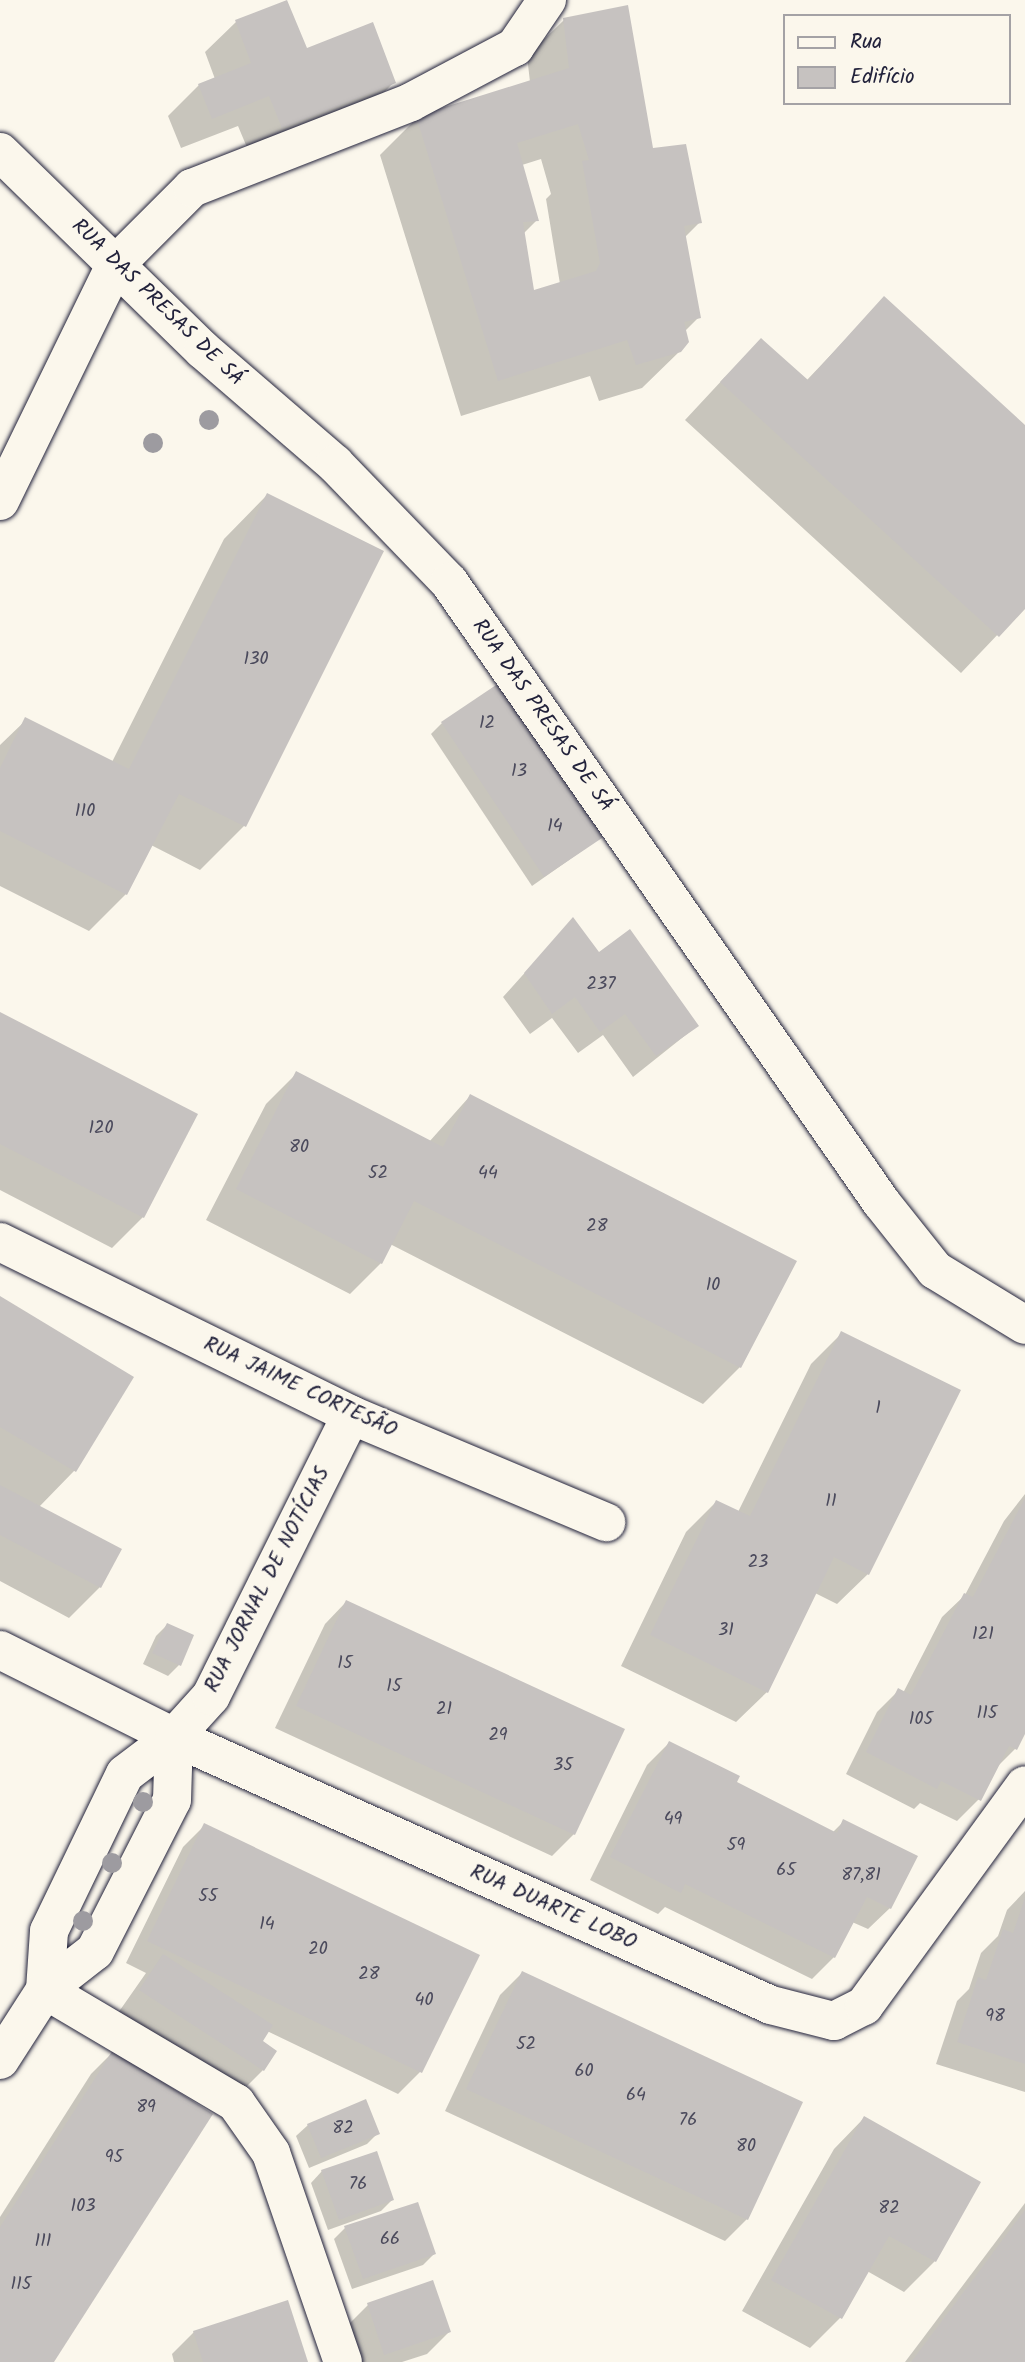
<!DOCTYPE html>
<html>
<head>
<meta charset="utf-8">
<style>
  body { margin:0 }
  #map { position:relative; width:1025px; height:2362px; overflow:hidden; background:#fbf7ec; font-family:Kalam,sans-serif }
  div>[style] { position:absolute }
  .shadow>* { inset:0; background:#0003 }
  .building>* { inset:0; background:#c6c2c0 }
  .roads { filter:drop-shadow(0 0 2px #22223b) drop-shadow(0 0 2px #22223b) }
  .minor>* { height:38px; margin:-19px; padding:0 19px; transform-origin:19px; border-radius:19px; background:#fbf7ec }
  .trees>* { width:20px; height:20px; margin:-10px; border-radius:50%; background:#9d9ba0 }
  span { translate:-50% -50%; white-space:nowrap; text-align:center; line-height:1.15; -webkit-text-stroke:5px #fbf7ec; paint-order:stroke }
  .number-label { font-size:18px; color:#4b4a5c }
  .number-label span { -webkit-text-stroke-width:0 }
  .street-label { font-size:21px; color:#22223b }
  .legend { position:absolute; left:783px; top:14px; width:228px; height:91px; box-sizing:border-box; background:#fbf7ec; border:2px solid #a4a2a5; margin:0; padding:9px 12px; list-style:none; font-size:21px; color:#22223b }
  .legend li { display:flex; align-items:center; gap:14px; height:35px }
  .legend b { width:35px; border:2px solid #a4a2a5 }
</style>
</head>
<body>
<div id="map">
  <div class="shadow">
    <i style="clip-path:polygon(286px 1px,306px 50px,394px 82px,364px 113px,251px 157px,238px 126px,181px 148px,168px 116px,199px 85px,215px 79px,205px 52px,236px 22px)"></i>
    <i style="clip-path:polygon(evenodd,564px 20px,700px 222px,685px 237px,699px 317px,685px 331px,680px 351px,642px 388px,599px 401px,590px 376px,461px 416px,380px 155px,417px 118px,530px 82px,527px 56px,564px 20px,541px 159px,551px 194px,546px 199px,560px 284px,532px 293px,523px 234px,537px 220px,522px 165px,541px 159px)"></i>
    <i style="clip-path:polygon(884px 299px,1025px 427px,1025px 606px,961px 673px,685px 420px,725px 377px,806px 381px)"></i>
    <i style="clip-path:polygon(267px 495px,244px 826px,200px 870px,151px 845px,126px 894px,89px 931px,0 886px,0 745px,26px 720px,112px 762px,224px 539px)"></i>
    <i style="clip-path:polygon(442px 723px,603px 836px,532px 886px,431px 734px)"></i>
    <i style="clip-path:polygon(573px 919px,599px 955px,697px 1026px,633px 1077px,603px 1035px,578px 1053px,552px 1018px,530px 1034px,503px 997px)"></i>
    <i style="clip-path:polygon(0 1014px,143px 1217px,112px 1248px,0 1190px)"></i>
    <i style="clip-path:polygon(296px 1074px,429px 1142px,470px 1096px,740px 1367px,703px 1404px,390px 1244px,381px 1263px,350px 1294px,206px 1220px,266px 1104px)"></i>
    <i style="clip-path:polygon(0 1298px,131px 1377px,74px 1471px,39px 1507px,100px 1587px,69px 1618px,0 1581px)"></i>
    <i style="clip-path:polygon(841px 1334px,868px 1574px,837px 1604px,815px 1593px,767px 1692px,736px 1722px,621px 1666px,686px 1532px,716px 1502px,738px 1512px,811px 1364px)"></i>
    <i style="clip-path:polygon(1025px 1494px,1025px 1730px,1015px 1749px,994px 1770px,979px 1799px,957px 1821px,920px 1803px,914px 1809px,846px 1774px,877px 1712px,899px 1690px,903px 1693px,942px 1617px,965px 1595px,1004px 1521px)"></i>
    <i style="clip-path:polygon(346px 1602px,622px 1730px,574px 1834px,552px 1856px,275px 1728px,325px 1624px)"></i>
    <i style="clip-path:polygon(167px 1625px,179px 1665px,168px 1676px,143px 1664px,156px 1636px)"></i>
    <i style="clip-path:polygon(669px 1743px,735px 1783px,833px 1832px,844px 1821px,890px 1908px,868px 1929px,852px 1922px,834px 1957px,812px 1979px,665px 1907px,658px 1914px,590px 1880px,647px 1765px)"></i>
    <i style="clip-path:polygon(205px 1825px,477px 1955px,420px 2072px,398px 2094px,267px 2031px,260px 2042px,263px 2070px,241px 2092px,118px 2013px,146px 1973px,126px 1963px,183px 1847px)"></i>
    <i style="clip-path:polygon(1025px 1891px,1025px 2092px,936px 2064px,957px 2001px,969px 1989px,981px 1953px,998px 1936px,1007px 1910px)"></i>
    <i style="clip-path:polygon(522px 1973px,747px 2219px,725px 2241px,445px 2111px,500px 1995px)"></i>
    <i style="clip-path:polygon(113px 2052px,52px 2362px,0 2362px,0 2217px,91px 2074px)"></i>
    <i style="clip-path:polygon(864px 2118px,935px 2261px,904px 2292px,867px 2271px,840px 2318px,810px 2348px,742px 2311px,834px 2149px)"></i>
    <i style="clip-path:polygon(308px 2125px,378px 2133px,367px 2144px,309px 2168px,296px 2136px)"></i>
    <i style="clip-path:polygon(322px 2171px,392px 2200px,381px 2211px,328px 2230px,311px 2183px)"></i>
    <i style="clip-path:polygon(1025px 2203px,1025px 2361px,905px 2362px)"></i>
    <i style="clip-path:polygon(345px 2228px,434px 2254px,423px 2265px,352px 2289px,334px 2239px)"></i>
    <i style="clip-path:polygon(368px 2305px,449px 2332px,427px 2354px,402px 2362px,358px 2362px,346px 2327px)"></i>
    <i style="clip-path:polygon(194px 2332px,306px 2362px,174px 2362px,172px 2354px)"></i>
  </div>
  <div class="building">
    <i style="clip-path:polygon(287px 0,307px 48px,373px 22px,396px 83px,282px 128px,269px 96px,212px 119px,198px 84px,251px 63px,235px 20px)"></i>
    <i style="clip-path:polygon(evenodd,628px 5px,653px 148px,686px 144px,702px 223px,684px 226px,701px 318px,684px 322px,689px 342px,681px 352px,636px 365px,627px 340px,498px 381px,416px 116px,569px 68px,563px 18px,628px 5px,578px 124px,589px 160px,582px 161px,600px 263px,596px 271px,534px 290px,523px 222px,539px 221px,517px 143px,578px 124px)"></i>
    <i style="clip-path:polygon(884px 296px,1025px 425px,1025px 609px,999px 637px,720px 382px,761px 338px,808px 380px)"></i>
    <i style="clip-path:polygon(267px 493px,384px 551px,246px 827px,179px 794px,127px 895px,0 831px,0 768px,25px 717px,129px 769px)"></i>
    <i style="clip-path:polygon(502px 681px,605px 836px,544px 877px,441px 722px)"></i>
    <i style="clip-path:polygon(573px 917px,599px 952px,630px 929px,699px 1026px,656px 1056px,625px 1014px,600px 1032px,575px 997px,552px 1014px,524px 973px)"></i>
    <i style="clip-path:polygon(0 1012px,198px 1114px,144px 1218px,0 1144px)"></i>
    <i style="clip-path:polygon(296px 1071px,443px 1147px,470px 1094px,797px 1261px,741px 1368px,414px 1201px,382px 1264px,236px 1189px)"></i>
    <i style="clip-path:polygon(0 1296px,134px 1377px,76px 1472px,0 1427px)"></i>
    <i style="clip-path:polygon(841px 1331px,961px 1390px,869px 1575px,834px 1557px,768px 1693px,650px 1635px,716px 1500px,750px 1516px)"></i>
    <i style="clip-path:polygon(0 1485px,122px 1549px,101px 1588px,0 1535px)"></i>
    <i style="clip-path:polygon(1025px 1498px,1025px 1734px,1017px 1750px,1009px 1746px,981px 1801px,941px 1781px,937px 1789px,866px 1752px,898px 1688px,911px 1695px,964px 1593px,973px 1597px)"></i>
    <i style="clip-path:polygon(346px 1600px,625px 1729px,575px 1835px,296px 1706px)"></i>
    <i style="clip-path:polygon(167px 1623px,194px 1635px,181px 1666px,152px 1653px)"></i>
    <i style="clip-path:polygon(669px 1741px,740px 1776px,737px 1782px,837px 1833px,843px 1819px,918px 1856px,891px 1909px,867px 1897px,835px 1958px,685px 1884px,681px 1893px,610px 1857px)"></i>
    <i style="clip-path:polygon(204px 1823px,480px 1955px,422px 2073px,147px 1941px)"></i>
    <i style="clip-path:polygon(1025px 1897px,1025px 2064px,957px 2042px,978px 1977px,986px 1980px,1003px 1929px,1013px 1933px)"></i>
    <i style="clip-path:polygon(163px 1954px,273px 2025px,263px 2041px,277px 2051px,264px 2071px,139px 1990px)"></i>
    <i style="clip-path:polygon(522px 1971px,803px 2102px,748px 2220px,466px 2089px)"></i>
    <i style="clip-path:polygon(113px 2050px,213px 2114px,54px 2362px,0 2362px,0 2227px)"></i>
    <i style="clip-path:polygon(366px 2099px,380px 2134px,321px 2158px,307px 2124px)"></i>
    <i style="clip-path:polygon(864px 2116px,981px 2182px,936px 2262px,889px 2236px,842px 2319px,771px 2280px)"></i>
    <i style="clip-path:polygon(377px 2151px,394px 2200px,339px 2220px,321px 2170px)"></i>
    <i style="clip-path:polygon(418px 2202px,436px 2254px,363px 2279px,344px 2226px)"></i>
    <i style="clip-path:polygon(1025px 2210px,1025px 2362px,911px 2362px)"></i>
    <i style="clip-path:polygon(433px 2280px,451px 2332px,384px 2355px,367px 2303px)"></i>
    <i style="clip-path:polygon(288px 2300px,308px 2362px,203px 2362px,193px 2331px)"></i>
  </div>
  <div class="roads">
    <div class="minor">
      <i style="left:0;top:152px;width:284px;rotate:44.3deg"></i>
      <i style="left:203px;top:350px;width:174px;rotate:40.8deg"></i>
      <i style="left:335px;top:464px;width:164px;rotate:46deg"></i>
      <i style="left:449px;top:582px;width:756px;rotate:55.13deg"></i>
      <i style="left:881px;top:1202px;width:87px;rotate:51.5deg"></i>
      <i style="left:935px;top:1270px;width:105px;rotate:31.4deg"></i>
      <i style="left:0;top:501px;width:263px;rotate:-64deg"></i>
      <i style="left:115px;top:265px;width:109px;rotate:-45deg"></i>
      <i style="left:192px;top:188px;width:235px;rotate:-21.4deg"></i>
      <i style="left:411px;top:102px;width:118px;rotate:-27.9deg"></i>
      <i style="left:515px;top:47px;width:57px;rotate:-55.8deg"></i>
      <i style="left:0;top:1242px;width:391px;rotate:26.2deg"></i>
      <i style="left:351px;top:1415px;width:277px;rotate:22.8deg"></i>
      <i style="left:0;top:1650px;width:195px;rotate:26.6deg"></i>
      <i style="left:174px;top:1737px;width:654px;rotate:24.18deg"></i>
      <i style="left:771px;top:2005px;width:65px;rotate:14.3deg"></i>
      <i style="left:834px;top:2021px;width:34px;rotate:-27deg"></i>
      <i style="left:864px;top:2006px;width:273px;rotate:-53.9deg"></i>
      <i style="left:45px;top:1990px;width:59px;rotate:-86.1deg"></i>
      <i style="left:49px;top:1931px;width:174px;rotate:-64.2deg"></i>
      <i style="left:125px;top:1774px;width:61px;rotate:-37.1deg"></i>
      <i style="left:174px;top:1737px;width:55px;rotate:-47.9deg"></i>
      <i style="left:211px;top:1696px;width:314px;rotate:-63.5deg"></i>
      <i style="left:45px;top:1990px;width:222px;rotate:30.6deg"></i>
      <i style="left:236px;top:2103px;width:61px;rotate:55deg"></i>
      <i style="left:271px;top:2153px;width:221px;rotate:71deg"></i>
      <i style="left:0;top:2060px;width:83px;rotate:-57.3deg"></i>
      <i style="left:45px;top:1990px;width:63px;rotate:-38deg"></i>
      <i style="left:95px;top:1951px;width:169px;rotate:-63deg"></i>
      <i style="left:172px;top:1800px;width:63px;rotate:-88.2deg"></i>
    </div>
  </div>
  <div class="trees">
    <i style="left:209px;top:420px"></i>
    <i style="left:153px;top:443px"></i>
    <i style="left:143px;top:1802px"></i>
    <i style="left:112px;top:1863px"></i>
    <i style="left:83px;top:1921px"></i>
  </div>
  <div class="number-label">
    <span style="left:256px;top:660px">130</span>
    <span style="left:487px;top:724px">12</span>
    <span style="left:519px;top:772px">13</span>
    <span style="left:85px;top:812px">110</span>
    <span style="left:555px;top:827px">14</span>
    <span style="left:601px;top:985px">237</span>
    <span style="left:101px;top:1129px">120</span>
    <span style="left:299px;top:1148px">80</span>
    <span style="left:378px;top:1174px">52</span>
    <span style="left:488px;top:1174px">44</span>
    <span style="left:597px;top:1227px">28</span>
    <span style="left:713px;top:1286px">10</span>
    <span style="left:878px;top:1409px">1</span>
    <span style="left:831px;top:1502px">11</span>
    <span style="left:758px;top:1563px">23</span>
    <span style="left:726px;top:1631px">31</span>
    <span style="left:983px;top:1635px">121</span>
    <span style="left:345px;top:1664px">15</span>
    <span style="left:394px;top:1687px">15</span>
    <span style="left:444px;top:1710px">21</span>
    <span style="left:987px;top:1714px">115</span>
    <span style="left:921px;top:1720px">105</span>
    <span style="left:498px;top:1736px">29</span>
    <span style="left:563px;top:1766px">35</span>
    <span style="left:673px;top:1820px">49</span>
    <span style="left:736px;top:1846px">59</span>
    <span style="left:786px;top:1871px">65</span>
    <span style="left:861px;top:1876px">87,81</span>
    <span style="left:208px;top:1897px">55</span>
    <span style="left:267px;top:1925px">14</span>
    <span style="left:318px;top:1950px">20</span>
    <span style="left:369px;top:1975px">28</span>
    <span style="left:424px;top:2001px">40</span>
    <span style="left:995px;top:2017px">98</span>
    <span style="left:526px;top:2045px">52</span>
    <span style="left:584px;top:2072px">60</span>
    <span style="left:636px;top:2096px">64</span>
    <span style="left:146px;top:2108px">89</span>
    <span style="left:688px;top:2121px">76</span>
    <span style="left:343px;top:2129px">82</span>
    <span style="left:746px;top:2147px">80</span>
    <span style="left:114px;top:2158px">95</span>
    <span style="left:358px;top:2185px">76</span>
    <span style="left:83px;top:2207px">103</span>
    <span style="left:889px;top:2209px">82</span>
    <span style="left:390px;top:2240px">66</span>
    <span style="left:43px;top:2242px">111</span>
    <span style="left:21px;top:2285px">115</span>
  </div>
  <div class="street-label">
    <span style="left:157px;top:303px;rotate:44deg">RUA DAS PRESAS DE SÁ</span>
    <span style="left:542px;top:716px;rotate:55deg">RUA DAS PRESAS DE SÁ</span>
    <span style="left:300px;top:1388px;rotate:25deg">RUA JAIME CORTESÃO</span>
    <span style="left:268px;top:1580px;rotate:-63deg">RUA JORNAL DE NOTÍCIAS</span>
    <span style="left:553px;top:1908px;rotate:24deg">RUA DUARTE LOBO</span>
  </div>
  <ul class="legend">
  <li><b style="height:9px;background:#fbf7ec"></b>Rua</li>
  <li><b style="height:19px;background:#c6c2c0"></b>Edifício</li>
  </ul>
</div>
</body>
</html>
